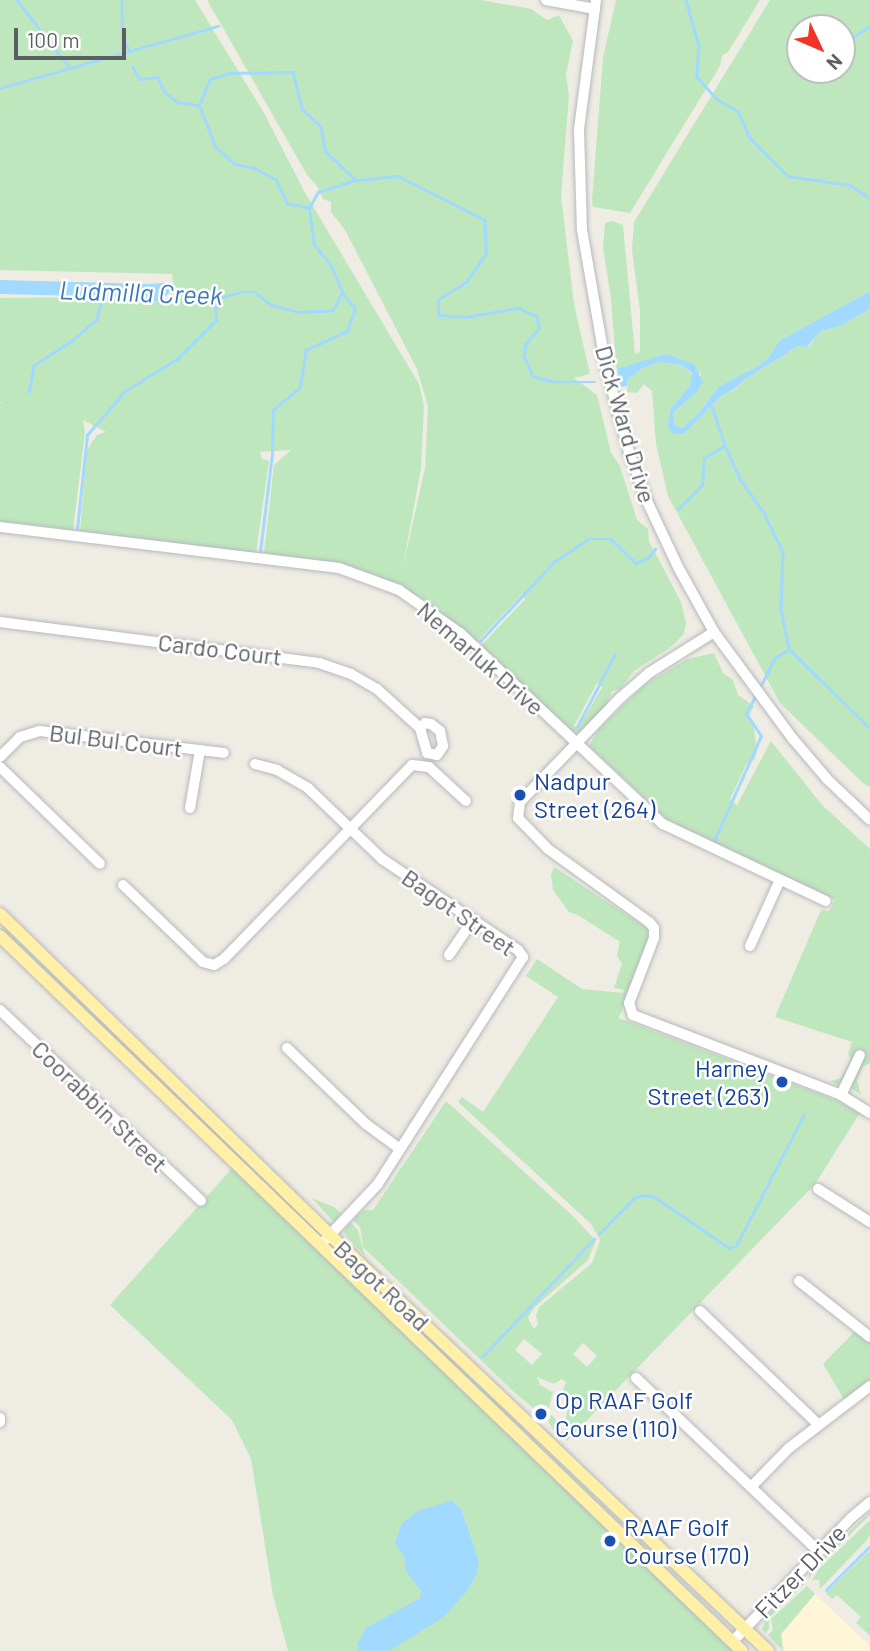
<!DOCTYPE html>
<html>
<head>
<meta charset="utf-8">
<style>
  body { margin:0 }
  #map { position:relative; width:870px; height:1651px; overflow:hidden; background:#efece3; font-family:Barlow,sans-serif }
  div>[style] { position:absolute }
  .commercial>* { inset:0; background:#fff5d7 }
  .green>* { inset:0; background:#bfe7be }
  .water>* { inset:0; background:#a2d9ff }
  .stream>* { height:2.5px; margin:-1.25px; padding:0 1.25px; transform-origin:1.25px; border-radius:1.25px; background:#a2d9ff }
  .roads { filter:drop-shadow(0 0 2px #b6b9be) drop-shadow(0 0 2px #b6b9be) }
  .minor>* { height:10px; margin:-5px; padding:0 5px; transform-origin:5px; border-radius:5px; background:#fff }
  .major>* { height:12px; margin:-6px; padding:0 6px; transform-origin:6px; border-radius:6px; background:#ffefa7 }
  .dots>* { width:19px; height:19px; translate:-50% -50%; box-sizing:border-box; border:4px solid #fff; border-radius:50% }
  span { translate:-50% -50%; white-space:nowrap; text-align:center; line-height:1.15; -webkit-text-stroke:5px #fff; paint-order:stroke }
  .street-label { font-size:24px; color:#5b5f64 }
  .transit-label { font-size:24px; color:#164399 }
  .left { translate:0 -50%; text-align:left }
  .right { translate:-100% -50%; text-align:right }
  .water-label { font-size:26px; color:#3a79b6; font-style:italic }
  .north { position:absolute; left:786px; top:14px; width:70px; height:70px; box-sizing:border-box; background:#fff; border:2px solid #bdbfc1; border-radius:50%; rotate:134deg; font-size:19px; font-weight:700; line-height:28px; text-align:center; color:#5b5f64 }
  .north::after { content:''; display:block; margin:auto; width:24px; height:32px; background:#f13327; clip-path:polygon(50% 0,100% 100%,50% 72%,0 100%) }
  .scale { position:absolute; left:14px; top:28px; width:112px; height:32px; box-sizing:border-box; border:4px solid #5b5f64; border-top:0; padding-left:9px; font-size:21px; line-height:24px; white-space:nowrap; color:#5b5f64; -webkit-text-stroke:5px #fff; paint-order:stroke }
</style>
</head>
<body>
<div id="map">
  <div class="commercial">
    <i style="clip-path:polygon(815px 1594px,870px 1646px,870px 1651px,785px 1651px,781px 1635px)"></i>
  </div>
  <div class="green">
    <i style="clip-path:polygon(evenodd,0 0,195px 0,264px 113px,304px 191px,419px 384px,424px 406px,421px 468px,403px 567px,425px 468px,428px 406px,417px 369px,345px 230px,331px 212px,331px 202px,323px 199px,317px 186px,307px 175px,207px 0,481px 0,531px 9px,547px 20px,559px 15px,573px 41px,566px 74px,569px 96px,561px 196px,574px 304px,590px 374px,574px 378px,597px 395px,611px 453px,620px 466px,637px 520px,648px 529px,649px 541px,681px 602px,686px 623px,684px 634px,671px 647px,634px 671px,620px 689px,612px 691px,604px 711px,580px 732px,573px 733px,481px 646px,525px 599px,522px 594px,477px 642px,421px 597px,381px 578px,333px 563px,264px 553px,274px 465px,291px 450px,260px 452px,262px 459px,269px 461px,256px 553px,80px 531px,87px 450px,97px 435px,106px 432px,83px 420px,85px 433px,73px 530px,0 521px,0 403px,3px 402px,0 402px,0 298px,123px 297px,159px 302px,174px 296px,172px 274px,0 270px,0 0,597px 683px,602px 687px,578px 729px,574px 726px,597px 683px)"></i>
    <i style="clip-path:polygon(616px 0,760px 0,728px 52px,722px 56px,720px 66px,630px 213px,593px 207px,592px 200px,603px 57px)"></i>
    <i style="clip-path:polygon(evenodd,770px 0,870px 0,870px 291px,779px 341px,768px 358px,758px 366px,718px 387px,698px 414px,682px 428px,675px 425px,673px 413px,696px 393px,701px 374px,666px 354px,632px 367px,617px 369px,616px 366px,611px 298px,603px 248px,605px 223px,612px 221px,623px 225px,635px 354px,640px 352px,640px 311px,632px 250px,634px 222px,770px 0,800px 28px,842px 28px,842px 70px,800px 70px,800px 28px)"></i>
    <i style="clip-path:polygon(870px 309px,870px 787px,864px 784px,780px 703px,668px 496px,656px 444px,652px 391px,644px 384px,637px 393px,627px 392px,628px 379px,643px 368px,660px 362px,681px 365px,692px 374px,690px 385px,670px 410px,668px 424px,684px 434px,720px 397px,737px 388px,741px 382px,798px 346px,808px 347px,821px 331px,840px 326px)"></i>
    <i style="clip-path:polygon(714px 653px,723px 673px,733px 680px,738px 695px,754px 706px,749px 715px,753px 721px,757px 752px,754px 760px,747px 763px,730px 799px,737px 805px,771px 741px,822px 805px,870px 849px,870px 1063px,863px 1067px,857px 1080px,861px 1095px,842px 1082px,838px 1085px,830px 1081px,841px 1078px,851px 1059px,848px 1054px,852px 1042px,775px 1017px,821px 910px,829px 911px,835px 900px,669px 821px,589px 746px,599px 729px,644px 685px,687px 659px)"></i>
    <i style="clip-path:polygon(evenodd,554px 867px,648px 929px,648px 940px,619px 1018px,838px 1101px,860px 1113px,815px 1184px,567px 1441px,564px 1437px,568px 1403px,562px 1392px,566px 1382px,562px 1379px,554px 1384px,537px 1377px,540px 1385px,553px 1392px,548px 1411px,558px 1422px,554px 1431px,547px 1420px,514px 1392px,363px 1247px,360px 1227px,353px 1220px,364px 1210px,373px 1210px,446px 1101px,573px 1216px,596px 1241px,588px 1260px,534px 1308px,528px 1318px,534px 1329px,538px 1325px,536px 1316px,539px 1307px,592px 1263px,600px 1240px,591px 1224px,458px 1102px,462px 1097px,483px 1112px,558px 997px,526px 976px,537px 959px,582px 989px,623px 993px,624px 990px,614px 988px,622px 964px,617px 955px,620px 942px,578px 915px,569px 912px,553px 890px,551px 875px,554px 867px,524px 1339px,542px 1354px,532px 1365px,515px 1350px,524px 1339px,554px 867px,583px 1343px,597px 1356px,587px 1367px,573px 1354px,583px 1343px)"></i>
    <i style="clip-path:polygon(234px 1166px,733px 1651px,288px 1651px,273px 1595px,251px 1459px,232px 1420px,110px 1305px)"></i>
    <i style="clip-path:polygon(312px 1198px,334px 1207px,343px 1215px,337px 1221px,332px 1220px)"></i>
    <i style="clip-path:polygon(350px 1222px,358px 1230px,365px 1256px,346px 1236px,344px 1231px)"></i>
    <i style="clip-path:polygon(856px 1330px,870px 1342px,870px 1383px,845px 1401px,823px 1364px)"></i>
    <i style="clip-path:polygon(870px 1512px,870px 1515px,816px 1568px,809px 1579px,809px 1571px)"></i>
    <i style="clip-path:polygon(870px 1520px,870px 1535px,866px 1541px,820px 1589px,819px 1580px,812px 1580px,818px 1570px)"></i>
    <i style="clip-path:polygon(870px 1550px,870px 1636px,856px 1623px,861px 1617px,837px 1595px,832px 1599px,826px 1593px)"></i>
    <i style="clip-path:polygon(800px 1583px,804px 1584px,769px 1618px,769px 1629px,766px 1633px,762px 1630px,766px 1617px)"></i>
    <i style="clip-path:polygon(807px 1586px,815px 1594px,781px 1634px,783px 1651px,768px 1635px,773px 1630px,771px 1619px)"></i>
  </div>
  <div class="water">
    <i style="clip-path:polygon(0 280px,151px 284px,171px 282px,169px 293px,159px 302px,123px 297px,0 294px)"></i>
    <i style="clip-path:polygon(870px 291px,870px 309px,840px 326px,821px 331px,807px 347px,798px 346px,741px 382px,737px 387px,720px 397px,684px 434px,671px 433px,668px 424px,670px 410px,690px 385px,692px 373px,681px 365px,660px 362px,643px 368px,628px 379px,627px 386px,621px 387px,617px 369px,666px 354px,694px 364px,703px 382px,696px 393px,673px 413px,675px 425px,682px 428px,698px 414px,718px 387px,758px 366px,768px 358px,779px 341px)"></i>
    <i style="clip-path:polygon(452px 1500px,461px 1509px,479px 1561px,477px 1573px,467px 1591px,444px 1617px,389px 1651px,357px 1651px,359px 1649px,357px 1644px,366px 1628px,420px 1598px,421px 1591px,406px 1571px,404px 1556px,395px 1543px,402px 1523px,418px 1511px)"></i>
  </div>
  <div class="stream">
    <i style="left:17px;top:0;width:86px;rotate:52.1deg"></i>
    <i style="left:122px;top:0;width:39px;rotate:89deg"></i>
    <i style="left:123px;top:39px;width:14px;rotate:60deg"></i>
    <i style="left:686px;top:0;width:48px;rotate:74.2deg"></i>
    <i style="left:699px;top:46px;width:31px;rotate:94deg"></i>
    <i style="left:697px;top:77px;width:30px;rotate:48deg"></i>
    <i style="left:717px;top:99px;width:24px;rotate:30deg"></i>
    <i style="left:738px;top:111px;width:30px;rotate:66deg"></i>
    <i style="left:750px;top:138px;width:54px;rotate:45deg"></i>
    <i style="left:788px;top:176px;width:63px;rotate:8.3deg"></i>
    <i style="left:850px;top:185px;width:24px;rotate:33deg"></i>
    <i style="left:852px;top:38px;width:22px;rotate:-34deg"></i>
    <i style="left:133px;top:67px;width:14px;rotate:60deg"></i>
    <i style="left:140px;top:79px;width:18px;rotate:-6deg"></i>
    <i style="left:158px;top:77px;width:15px;rotate:67deg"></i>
    <i style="left:164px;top:91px;width:17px;rotate:40deg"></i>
    <i style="left:177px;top:102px;width:22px;rotate:8deg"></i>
    <i style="left:0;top:88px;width:227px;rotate:-15.9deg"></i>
    <i style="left:309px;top:208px;width:22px;rotate:-170deg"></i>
    <i style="left:287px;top:204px;width:26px;rotate:-115deg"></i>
    <i style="left:276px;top:180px;width:24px;rotate:-152deg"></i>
    <i style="left:255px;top:169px;width:22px;rotate:-167deg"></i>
    <i style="left:234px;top:164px;width:25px;rotate:-138deg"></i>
    <i style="left:215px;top:147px;width:45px;rotate:-110.9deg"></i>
    <i style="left:199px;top:105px;width:28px;rotate:-67deg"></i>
    <i style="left:210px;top:79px;width:21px;rotate:-17deg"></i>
    <i style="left:230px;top:73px;width:63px;rotate:-0.9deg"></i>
    <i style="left:293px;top:72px;width:38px;rotate:76deg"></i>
    <i style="left:302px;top:109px;width:26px;rotate:43deg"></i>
    <i style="left:321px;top:127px;width:25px;rotate:79deg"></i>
    <i style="left:326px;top:152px;width:41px;rotate:43deg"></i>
    <i style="left:168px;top:291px;width:26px;rotate:4deg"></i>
    <i style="left:194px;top:293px;width:22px;rotate:16deg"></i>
    <i style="left:215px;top:299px;width:27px;rotate:-15deg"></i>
    <i style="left:241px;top:292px;width:14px"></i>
    <i style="left:255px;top:292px;width:21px;rotate:39deg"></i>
    <i style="left:271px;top:305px;width:30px;rotate:14deg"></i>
    <i style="left:300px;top:312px;width:33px;rotate:-3deg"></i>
    <i style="left:333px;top:310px;width:20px;rotate:-63deg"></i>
    <i style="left:342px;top:292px;width:28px;rotate:-113deg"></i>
    <i style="left:331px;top:266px;width:27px;rotate:-129deg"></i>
    <i style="left:314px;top:245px;width:37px;rotate:-98deg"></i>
    <i style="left:309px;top:208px;width:18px;rotate:-61deg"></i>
    <i style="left:318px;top:192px;width:40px;rotate:-18deg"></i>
    <i style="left:356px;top:180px;width:42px;rotate:-5.4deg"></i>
    <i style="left:398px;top:176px;width:97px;rotate:26.8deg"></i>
    <i style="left:485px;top:220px;width:34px;rotate:88deg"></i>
    <i style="left:486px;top:254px;width:34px;rotate:124deg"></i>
    <i style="left:467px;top:282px;width:34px;rotate:148deg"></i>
    <i style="left:438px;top:300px;width:15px;rotate:86deg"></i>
    <i style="left:439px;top:315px;width:26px;rotate:4deg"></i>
    <i style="left:465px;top:317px;width:55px;rotate:-9.5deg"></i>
    <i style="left:519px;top:308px;width:20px;rotate:24deg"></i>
    <i style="left:537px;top:316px;width:13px;rotate:81deg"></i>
    <i style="left:539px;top:329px;width:20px;rotate:131deg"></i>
    <i style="left:526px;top:344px;width:12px;rotate:99deg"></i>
    <i style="left:524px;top:356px;width:22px;rotate:66deg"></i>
    <i style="left:533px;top:376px;width:23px;rotate:15deg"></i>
    <i style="left:555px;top:382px;width:40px"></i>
    <i style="left:29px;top:392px;width:27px;rotate:-80deg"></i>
    <i style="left:34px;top:365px;width:43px;rotate:-32.6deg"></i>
    <i style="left:70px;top:342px;width:34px;rotate:-40deg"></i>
    <i style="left:96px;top:320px;width:25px;rotate:-74deg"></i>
    <i style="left:712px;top:406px;width:42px;rotate:72deg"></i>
    <i style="left:725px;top:446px;width:38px;rotate:65deg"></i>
    <i style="left:741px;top:480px;width:38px;rotate:55deg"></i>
    <i style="left:763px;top:511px;width:46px;rotate:64deg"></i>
    <i style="left:783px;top:552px;width:58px;rotate:92deg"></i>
    <i style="left:781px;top:610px;width:40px;rotate:78deg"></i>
    <i style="left:789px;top:649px;width:113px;rotate:44.3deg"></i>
    <i style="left:678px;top:509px;width:34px;rotate:-45deg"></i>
    <i style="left:702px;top:485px;width:27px;rotate:-86deg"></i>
    <i style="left:704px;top:458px;width:23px;rotate:-31deg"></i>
    <i style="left:77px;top:529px;width:95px;rotate:-83.9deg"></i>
    <i style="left:87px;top:435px;width:58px;rotate:-49.2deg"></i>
    <i style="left:125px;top:391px;width:61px;rotate:-31.6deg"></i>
    <i style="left:177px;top:359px;width:55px;rotate:-45deg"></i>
    <i style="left:216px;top:320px;width:21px;rotate:-93deg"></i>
    <i style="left:260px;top:552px;width:99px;rotate:-83deg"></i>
    <i style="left:272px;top:454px;width:44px;rotate:-88.7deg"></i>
    <i style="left:273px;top:410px;width:35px;rotate:-40deg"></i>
    <i style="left:300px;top:387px;width:37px;rotate:-81deg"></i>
    <i style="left:306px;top:350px;width:45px;rotate:-24.9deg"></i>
    <i style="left:347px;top:331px;width:23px;rotate:-70deg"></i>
    <i style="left:355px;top:309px;width:21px;rotate:-129deg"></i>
    <i style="left:480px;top:641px;width:108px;rotate:-46.9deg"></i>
    <i style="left:554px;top:562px;width:41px;rotate:-34.1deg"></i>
    <i style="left:588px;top:539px;width:23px"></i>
    <i style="left:611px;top:539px;width:35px;rotate:44deg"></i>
    <i style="left:636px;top:563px;width:14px;rotate:-25deg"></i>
    <i style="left:649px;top:557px;width:10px;rotate:-53deg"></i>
    <i style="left:760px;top:687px;width:33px;rotate:-63deg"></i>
    <i style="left:775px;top:658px;width:17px;rotate:-33deg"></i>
    <i style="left:577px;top:727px;width:82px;rotate:-62.5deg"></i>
    <i style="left:714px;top:841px;width:115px;rotate:-65.9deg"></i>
    <i style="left:761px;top:736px;width:27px;rotate:-124deg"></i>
    <i style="left:746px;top:714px;width:20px;rotate:-63deg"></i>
    <i style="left:599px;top:1234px;width:50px;rotate:-45.8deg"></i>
    <i style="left:634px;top:1198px;width:9px;rotate:-18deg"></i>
    <i style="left:643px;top:1195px;width:12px;rotate:9deg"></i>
    <i style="left:655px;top:1197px;width:90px;rotate:34.6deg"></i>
    <i style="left:729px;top:1248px;width:7px;rotate:-16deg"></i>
    <i style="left:736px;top:1246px;width:148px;rotate:-62.7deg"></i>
    <i style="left:482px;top:1357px;width:163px;rotate:-46.5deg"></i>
    <i style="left:826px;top:1590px;width:62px;rotate:-45deg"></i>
    <i style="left:869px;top:1629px;width:1px;rotate:-45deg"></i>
  </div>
  <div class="roads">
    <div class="minor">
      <i style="left:546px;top:0;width:50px;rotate:10.4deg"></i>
      <i style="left:596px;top:0;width:131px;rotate:97.5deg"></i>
      <i style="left:579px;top:130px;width:100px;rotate:88.3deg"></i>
      <i style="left:582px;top:230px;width:139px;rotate:80.1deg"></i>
      <i style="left:606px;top:367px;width:88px;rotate:74.9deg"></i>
      <i style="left:629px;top:452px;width:52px;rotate:69.8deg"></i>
      <i style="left:647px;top:501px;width:73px;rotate:64.8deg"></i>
      <i style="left:678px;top:567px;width:74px;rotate:61deg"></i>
      <i style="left:714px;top:632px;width:133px;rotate:53.6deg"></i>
      <i style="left:793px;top:739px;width:52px;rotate:49.6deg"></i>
      <i style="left:827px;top:779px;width:59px;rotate:43.6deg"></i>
      <i style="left:0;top:527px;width:341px;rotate:6.9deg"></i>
      <i style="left:339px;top:568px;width:64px;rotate:20.1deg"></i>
      <i style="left:399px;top:590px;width:75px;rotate:35.2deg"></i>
      <i style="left:460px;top:633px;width:279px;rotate:43.3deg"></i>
      <i style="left:663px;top:824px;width:180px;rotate:25.3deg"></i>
      <i style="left:0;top:622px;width:322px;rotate:7.3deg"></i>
      <i style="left:319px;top:663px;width:34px;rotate:19deg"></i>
      <i style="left:351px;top:674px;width:30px;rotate:30deg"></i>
      <i style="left:377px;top:689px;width:58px;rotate:42.2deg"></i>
      <i style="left:420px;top:728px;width:26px;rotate:74deg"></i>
      <i style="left:427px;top:753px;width:10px;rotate:11deg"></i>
      <i style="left:437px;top:755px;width:11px;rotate:-56deg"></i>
      <i style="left:443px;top:746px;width:15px;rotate:-101deg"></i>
      <i style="left:440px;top:731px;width:11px;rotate:-142deg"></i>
      <i style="left:431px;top:724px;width:6px;rotate:-171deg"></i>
      <i style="left:425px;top:723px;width:7px;rotate:135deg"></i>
      <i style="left:714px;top:632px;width:77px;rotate:147.8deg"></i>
      <i style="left:649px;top:673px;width:37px;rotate:139deg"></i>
      <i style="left:621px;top:697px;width:146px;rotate:133.9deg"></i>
      <i style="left:520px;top:802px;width:16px;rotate:97deg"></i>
      <i style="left:518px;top:818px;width:43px;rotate:45.9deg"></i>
      <i style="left:548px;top:849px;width:125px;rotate:35.9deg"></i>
      <i style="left:649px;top:922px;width:8px;rotate:50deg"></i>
      <i style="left:654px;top:928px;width:10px;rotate:90deg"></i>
      <i style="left:654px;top:938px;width:70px;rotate:111deg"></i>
      <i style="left:629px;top:1003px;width:13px;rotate:72deg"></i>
      <i style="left:633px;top:1015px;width:223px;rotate:21deg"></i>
      <i style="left:841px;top:1095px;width:34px;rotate:32deg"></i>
      <i style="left:0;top:757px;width:28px;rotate:-45deg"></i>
      <i style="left:20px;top:737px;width:21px;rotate:-17deg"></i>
      <i style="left:40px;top:731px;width:185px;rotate:6.8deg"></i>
      <i style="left:255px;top:764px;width:23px;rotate:15deg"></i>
      <i style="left:277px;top:770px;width:36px;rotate:30deg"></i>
      <i style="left:308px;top:788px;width:103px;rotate:43.8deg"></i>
      <i style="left:382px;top:859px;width:164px;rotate:33.8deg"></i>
      <i style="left:518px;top:950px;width:9px;rotate:54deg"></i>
      <i style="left:523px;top:957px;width:269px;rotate:122.6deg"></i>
      <i style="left:378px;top:1184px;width:76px;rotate:133.4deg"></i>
      <i style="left:0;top:767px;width:139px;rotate:44.1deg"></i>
      <i style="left:190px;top:808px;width:59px;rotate:-80.2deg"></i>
      <i style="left:123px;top:885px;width:111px;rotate:43.9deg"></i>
      <i style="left:203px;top:962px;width:11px;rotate:15deg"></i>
      <i style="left:214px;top:965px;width:12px;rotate:-31deg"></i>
      <i style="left:224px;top:959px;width:270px;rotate:-45.9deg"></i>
      <i style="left:412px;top:765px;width:17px;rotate:7deg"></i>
      <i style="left:429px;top:767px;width:50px;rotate:42.6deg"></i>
      <i style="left:750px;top:946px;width:72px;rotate:-65.6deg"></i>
      <i style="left:449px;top:955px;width:42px;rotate:-55.6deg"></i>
      <i style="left:0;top:1010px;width:277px;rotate:43.5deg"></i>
      <i style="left:287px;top:1048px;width:110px;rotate:43.9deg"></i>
      <i style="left:366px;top:1124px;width:42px;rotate:36.3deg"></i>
      <i style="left:841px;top:1095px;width:44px;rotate:-64.6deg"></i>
      <i style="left:818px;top:1189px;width:62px;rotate:32.4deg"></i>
      <i style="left:799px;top:1281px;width:90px;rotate:38.3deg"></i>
      <i style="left:700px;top:1311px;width:163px;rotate:43.8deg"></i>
      <i style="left:636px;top:1378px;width:251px;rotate:43.5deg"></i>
      <i style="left:0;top:1418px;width:4px;rotate:90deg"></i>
      <i style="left:751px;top:1487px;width:54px;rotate:-45.7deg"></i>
      <i style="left:789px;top:1448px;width:102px;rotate:-37.4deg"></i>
      <i style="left:732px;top:1642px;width:172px;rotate:-46.2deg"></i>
      <i style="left:851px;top:1518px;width:25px;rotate:-40deg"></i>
    </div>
    <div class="major">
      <i style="left:0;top:914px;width:460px;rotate:44.2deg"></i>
      <i style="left:330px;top:1235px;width:604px;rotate:43.52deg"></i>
      <i style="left:0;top:936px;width:1030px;rotate:43.94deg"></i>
    </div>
  </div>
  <div class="dots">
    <i style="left:520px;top:795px;background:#1a4fb4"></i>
    <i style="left:782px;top:1082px;background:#1a4fb4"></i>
    <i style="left:541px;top:1414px;background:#1a4fb4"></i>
    <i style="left:610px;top:1541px;background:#1a4fb4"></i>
  </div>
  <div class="street-label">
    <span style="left:626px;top:424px;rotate:74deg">Dick Ward Drive</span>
    <span style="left:220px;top:649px;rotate:7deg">Cardo Court</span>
    <span style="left:481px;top:658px;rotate:41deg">Nemarluk Drive</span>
    <span style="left:116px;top:740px;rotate:7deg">Bul Bul Court</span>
    <span style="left:459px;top:912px;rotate:35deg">Bagot Street</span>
    <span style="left:100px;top:1106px;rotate:44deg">Coorabbin Street</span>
    <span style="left:382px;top:1285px;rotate:43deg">Bagot Road</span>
    <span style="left:800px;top:1571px;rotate:-46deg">Fitzer Drive</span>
  </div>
  <div class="transit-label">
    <span class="left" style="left:534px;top:795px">Nadpur<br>Street (264)</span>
    <span class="right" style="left:768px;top:1082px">Harney<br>Street (263)</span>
    <span class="left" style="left:555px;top:1414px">Op RAAF Golf<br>Course (110)</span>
    <span class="left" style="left:624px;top:1541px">RAAF Golf<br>Course (170)</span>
  </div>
  <div class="water-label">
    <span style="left:141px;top:292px;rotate:2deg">Ludmilla Creek</span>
  </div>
  <div class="north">N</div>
  <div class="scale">100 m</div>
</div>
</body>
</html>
